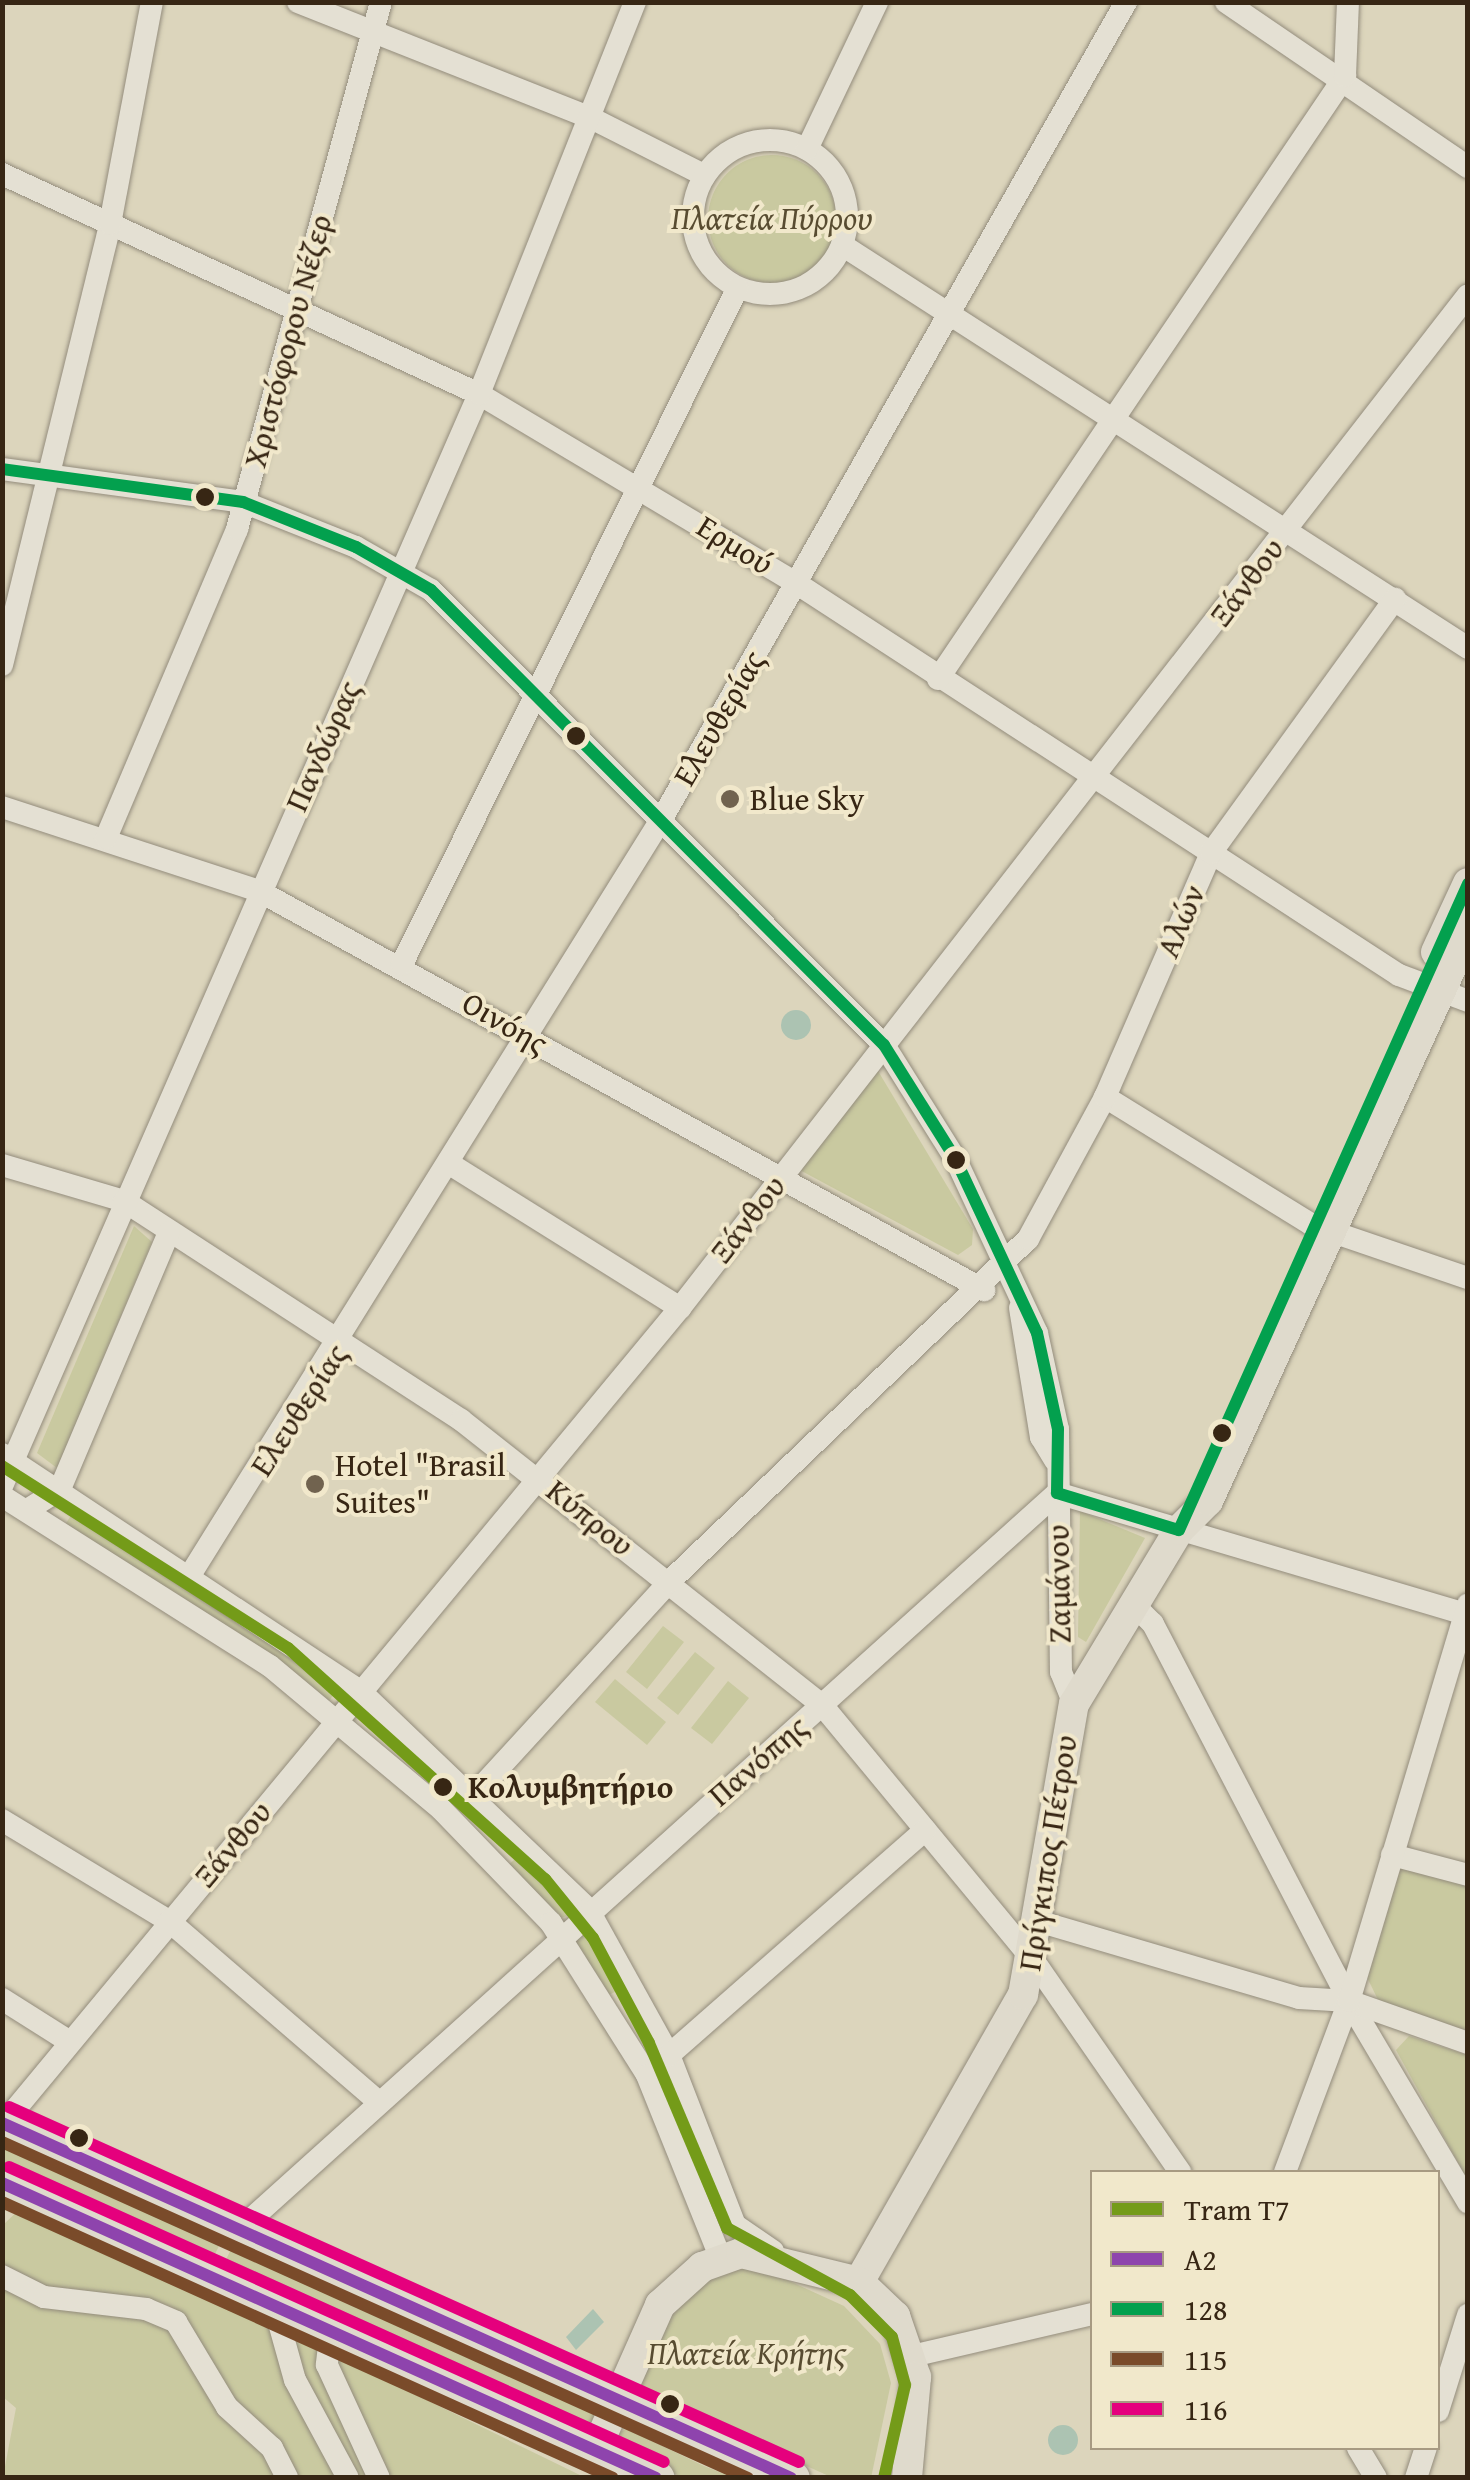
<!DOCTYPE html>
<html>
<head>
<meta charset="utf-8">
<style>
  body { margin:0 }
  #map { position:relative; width:1470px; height:2480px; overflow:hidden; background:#dcd5bc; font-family:"Gentium Book Plus",serif }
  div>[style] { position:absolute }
  .green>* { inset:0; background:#c9c9a0 }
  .round { border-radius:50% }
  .water>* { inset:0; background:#acc3b2 }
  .roads { filter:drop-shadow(0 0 2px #938c7c) drop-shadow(0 0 2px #938c7c) }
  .minor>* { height:22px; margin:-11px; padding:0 11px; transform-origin:11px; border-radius:11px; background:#e4e0d3 }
  .minor>.ring { margin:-11px; padding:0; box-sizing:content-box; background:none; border:22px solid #e4e0d3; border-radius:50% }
  .major>* { height:30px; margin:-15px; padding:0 15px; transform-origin:15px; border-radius:15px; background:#dfdacc }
  .highway>* { height:35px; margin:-17.5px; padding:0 17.5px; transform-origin:17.5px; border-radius:17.5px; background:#dfdacc }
  .bus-1>* { height:12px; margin:-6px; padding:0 6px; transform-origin:6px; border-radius:6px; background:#8e44ad }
  .bus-2>* { height:12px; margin:-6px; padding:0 6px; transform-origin:6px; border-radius:6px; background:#03a04e }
  .bus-3>* { height:12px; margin:-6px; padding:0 6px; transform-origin:6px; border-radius:6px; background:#7a4b2a }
  .bus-4>* { height:12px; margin:-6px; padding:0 6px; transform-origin:6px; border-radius:6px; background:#e5007d }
  .tram-1>* { height:12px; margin:-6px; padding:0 6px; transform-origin:6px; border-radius:6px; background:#749b19 }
  .dots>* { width:28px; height:28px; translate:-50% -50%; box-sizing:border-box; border:5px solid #f1e8cb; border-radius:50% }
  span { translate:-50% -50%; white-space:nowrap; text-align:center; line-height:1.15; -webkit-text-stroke:8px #f1e8cb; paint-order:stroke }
  .park-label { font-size:32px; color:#584c31; font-style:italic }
  .street-label { font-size:32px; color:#372614 }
  .poi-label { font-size:32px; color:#372614 }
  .left { translate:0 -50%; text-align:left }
  .stop-label { font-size:32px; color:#372614; font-weight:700 }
  .frame { position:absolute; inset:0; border:5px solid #372614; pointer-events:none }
  .legend { position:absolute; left:1090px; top:2170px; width:350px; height:280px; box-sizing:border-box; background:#f1e8cb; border:2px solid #a79a82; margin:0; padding:12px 18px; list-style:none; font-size:30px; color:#372614 }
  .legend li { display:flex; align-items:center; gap:20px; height:50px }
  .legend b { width:50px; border:2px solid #a79a82 }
</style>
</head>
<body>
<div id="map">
  <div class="green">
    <i class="round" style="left:708px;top:155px;width:128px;height:128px"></i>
    <i style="clip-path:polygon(875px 1066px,973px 1229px,972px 1245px,958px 1255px,796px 1168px)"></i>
    <i style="clip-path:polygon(134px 1226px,152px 1242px,57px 1468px,37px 1453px)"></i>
    <i style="clip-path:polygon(75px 1509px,340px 1687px,327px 1703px,63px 1528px)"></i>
    <i style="clip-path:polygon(1080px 1511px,1145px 1538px,1086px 1642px,1078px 1637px)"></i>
    <i style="clip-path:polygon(663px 1626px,684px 1642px,647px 1689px,626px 1672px)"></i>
    <i style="clip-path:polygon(695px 1652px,715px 1668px,678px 1715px,657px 1698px)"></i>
    <i style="clip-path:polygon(615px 1679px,666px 1722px,647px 1745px,595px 1702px)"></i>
    <i style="clip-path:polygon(728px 1681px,749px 1698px,712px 1744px,691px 1728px)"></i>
    <i style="clip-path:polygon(523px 1852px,575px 1909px,573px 1914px,558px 1919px,505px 1868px)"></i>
    <i style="clip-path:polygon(1397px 1865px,1467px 1886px,1467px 2032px,1381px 2006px,1364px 1971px)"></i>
    <i style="clip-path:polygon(585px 1921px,624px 1987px,609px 1995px,570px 1935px)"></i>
    <i style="clip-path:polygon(1409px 2036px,1467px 2055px,1467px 2179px,1396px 2050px)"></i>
    <i style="clip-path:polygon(658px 2053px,711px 2184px,695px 2188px,645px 2061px)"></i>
    <i style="clip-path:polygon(3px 2137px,223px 2238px,210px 2264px,3px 2171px)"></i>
    <i style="clip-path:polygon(25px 2204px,584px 2477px,3px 2477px,16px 2408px,3px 2397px,3px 2225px)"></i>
    <i style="clip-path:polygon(234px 2243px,606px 2409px,594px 2434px,222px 2268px)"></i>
    <i style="clip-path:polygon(739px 2258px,844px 2306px,880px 2344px,891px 2383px,871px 2478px,831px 2477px,633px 2387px,682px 2289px)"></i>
    <i style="clip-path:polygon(627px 2429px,704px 2466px,732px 2477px,682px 2477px,622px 2451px,614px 2434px)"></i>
  </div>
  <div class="water">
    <i class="round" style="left:781px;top:1010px;width:30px;height:30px"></i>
    <i style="clip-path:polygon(593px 2309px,604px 2322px,576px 2350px,566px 2337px)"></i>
    <i class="round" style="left:1048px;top:2425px;width:30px;height:30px"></i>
  </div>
  <div class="roads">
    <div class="minor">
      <i style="left:298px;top:2px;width:315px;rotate:21.6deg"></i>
      <i style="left:591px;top:118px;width:127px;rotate:26.8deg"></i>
      <i style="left:1226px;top:2px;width:293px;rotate:34.3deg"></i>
      <i class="ring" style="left:693px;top:140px;width:132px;height:132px"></i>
      <i style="left:807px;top:149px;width:163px;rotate:-64.5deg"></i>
      <i style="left:2px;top:174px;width:525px;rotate:24.76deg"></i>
      <i style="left:479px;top:394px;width:369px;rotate:30.8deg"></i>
      <i style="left:796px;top:583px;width:719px;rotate:33.03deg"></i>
      <i style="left:1399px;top:975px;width:74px;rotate:20.6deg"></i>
      <i style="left:842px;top:245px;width:745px;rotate:32.77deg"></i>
      <i style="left:2px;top:469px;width:243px;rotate:7.8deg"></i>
      <i style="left:243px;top:502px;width:122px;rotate:21.7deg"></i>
      <i style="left:356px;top:547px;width:86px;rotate:29.8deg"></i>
      <i style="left:431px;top:590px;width:642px;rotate:45.13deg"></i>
      <i style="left:884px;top:1045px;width:133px;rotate:57.9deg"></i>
      <i style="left:955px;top:1158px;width:193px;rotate:64.9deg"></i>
      <i style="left:1037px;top:1333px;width:98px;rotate:77.7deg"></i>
      <i style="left:1058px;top:1429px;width:243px;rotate:89.3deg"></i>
      <i style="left:1061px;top:1672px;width:35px;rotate:68deg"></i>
      <i style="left:2px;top:665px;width:454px;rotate:-76.2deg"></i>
      <i style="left:110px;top:224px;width:226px;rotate:-79.3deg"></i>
      <i style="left:938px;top:679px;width:728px;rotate:-55.98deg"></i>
      <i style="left:1345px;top:76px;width:74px;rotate:-87.7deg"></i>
      <i style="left:2px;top:807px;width:270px;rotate:18.1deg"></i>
      <i style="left:259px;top:891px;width:828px;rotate:28.83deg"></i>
      <i style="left:106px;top:838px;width:336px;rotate:-67deg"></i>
      <i style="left:237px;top:529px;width:546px;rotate:-74.72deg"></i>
      <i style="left:402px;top:964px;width:754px;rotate:-63.6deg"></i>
      <i style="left:1105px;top:1097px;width:243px;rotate:31.7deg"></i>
      <i style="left:1312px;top:1225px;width:165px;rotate:18.8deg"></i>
      <i style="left:2px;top:1165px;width:127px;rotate:16.4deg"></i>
      <i style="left:124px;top:1201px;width:402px;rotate:33deg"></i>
      <i style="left:461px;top:1420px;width:460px;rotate:38.3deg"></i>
      <i style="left:822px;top:1705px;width:332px;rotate:50.4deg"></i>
      <i style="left:1034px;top:1961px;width:257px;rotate:55.3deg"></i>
      <i style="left:453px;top:1166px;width:268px;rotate:32deg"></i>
      <i style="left:1020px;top:1308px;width:131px;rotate:80.8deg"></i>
      <i style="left:1041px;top:1437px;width:27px;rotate:59deg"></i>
      <i style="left:2px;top:1454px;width:428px;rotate:33.5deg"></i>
      <i style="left:359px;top:1690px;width:317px;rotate:43.7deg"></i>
      <i style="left:588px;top:1909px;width:167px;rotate:61deg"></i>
      <i style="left:669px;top:2055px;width:182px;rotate:68.8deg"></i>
      <i style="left:735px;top:2225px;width:46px;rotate:34.4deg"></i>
      <i style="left:2px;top:1486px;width:1192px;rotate:-66.4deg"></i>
      <i style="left:479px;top:394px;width:422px;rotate:-68.3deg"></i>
      <i style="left:1057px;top:1493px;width:429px;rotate:16.5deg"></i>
      <i style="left:2px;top:1496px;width:317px;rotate:32.4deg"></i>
      <i style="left:270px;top:1666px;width:223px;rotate:39.9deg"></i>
      <i style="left:441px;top:1809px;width:158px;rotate:46deg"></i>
      <i style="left:551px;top:1923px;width:180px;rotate:57.7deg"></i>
      <i style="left:647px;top:2075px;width:196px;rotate:68.1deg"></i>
      <i style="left:27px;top:1510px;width:39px;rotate:-32deg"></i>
      <i style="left:60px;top:1489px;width:279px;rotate:-67deg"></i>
      <i style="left:192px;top:1572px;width:892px;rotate:-58.06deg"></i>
      <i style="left:664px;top:815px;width:935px;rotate:-60.39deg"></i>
      <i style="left:1133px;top:1604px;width:28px;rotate:45deg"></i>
      <i style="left:1153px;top:1624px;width:425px;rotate:62.5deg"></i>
      <i style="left:1349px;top:2001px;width:234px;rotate:59.4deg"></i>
      <i style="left:475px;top:1794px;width:287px;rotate:-47.5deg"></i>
      <i style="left:669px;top:1582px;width:497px;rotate:-43.7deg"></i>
      <i style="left:1028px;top:1239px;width:162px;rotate:-61.5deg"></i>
      <i style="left:1105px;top:1097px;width:266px;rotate:-66.5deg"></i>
      <i style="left:1211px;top:853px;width:314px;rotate:-54.1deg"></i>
      <i style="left:2px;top:1820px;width:195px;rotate:31.2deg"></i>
      <i style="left:169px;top:1921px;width:272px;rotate:40.8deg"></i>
      <i style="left:1392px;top:1855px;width:79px;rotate:14.7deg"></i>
      <i style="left:1041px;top:1922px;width:269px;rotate:16.4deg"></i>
      <i style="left:1299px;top:1998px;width:50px;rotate:3.4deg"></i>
      <i style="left:1349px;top:2001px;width:126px;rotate:19.4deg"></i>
      <i style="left:2px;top:1999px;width:80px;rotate:32.3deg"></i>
      <i style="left:669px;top:2055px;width:341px;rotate:-41.3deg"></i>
      <i style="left:4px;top:2123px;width:1059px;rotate:-50.33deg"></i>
      <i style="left:680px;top:1308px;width:1283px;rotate:-52.12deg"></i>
      <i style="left:1285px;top:2172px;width:183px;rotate:-69.5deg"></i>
      <i style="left:1349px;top:2001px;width:414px;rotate:-73.3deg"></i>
      <i style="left:238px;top:2231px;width:1102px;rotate:-42.02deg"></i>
      <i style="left:2px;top:2276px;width:47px;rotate:26.6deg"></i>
      <i style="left:44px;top:2297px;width:103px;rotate:6.7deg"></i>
      <i style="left:146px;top:2309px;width:33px;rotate:23deg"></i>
      <i style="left:176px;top:2322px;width:99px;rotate:59deg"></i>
      <i style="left:227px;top:2407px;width:61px;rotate:42.3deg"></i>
      <i style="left:272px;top:2448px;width:34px;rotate:63deg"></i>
      <i style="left:274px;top:2305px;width:78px;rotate:74.4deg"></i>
      <i style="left:295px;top:2380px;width:111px;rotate:61.6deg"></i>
      <i style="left:331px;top:2330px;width:35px;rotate:97deg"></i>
      <i style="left:327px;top:2365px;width:124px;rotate:65.3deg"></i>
      <i style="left:912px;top:2356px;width:185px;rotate:-13.1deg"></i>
      <i style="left:1438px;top:2411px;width:101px;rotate:-72.6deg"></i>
      <i style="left:1358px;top:2448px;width:35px;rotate:59deg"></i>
      <i style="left:1416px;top:2478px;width:32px;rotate:-72deg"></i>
    </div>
    <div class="major">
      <i style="left:1436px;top:952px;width:76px;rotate:-65.1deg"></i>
      <i style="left:859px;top:2282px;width:331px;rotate:-60.3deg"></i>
      <i style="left:1023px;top:1995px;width:295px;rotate:-80.1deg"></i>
      <i style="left:1074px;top:1704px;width:203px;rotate:-58.9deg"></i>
      <i style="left:1179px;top:1530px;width:41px;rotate:-45deg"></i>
      <i style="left:1208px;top:1501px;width:626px;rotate:-65.48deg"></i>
      <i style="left:596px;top:2449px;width:158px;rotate:-66deg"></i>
      <i style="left:660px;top:2305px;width:57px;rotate:-42.1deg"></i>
      <i style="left:702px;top:2267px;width:41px;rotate:-19.7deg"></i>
      <i style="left:741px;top:2253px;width:122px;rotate:13.8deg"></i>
      <i style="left:859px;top:2282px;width:50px;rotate:43.4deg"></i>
      <i style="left:895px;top:2316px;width:65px;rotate:71deg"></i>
      <i style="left:916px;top:2377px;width:101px;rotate:95.1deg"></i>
    </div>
    <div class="highway">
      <i style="left:2px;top:2123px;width:866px;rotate:24.2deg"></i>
      <i style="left:2px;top:2183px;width:718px;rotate:24.25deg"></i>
    </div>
  </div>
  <div class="bus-1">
    <i style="left:2px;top:2123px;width:865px;rotate:24.22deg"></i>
    <i style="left:2px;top:2183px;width:717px;rotate:24.28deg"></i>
  </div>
  <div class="bus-2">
    <i style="left:2px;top:469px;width:243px;rotate:7.8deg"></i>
    <i style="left:243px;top:502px;width:122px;rotate:21.7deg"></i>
    <i style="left:356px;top:547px;width:86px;rotate:29.8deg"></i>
    <i style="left:431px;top:590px;width:642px;rotate:45.13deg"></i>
    <i style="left:884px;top:1045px;width:133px;rotate:57.9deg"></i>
    <i style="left:955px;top:1158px;width:193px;rotate:64.9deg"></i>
    <i style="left:1037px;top:1333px;width:98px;rotate:77.7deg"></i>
    <i style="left:1058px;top:1429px;width:64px;rotate:90.9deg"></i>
    <i style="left:1057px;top:1493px;width:127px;rotate:16.9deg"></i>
    <i style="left:1179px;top:1530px;width:708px;rotate:-65.9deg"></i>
  </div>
  <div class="bus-3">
    <i style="left:2px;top:2142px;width:818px;rotate:24.25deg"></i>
    <i style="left:2px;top:2202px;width:670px;rotate:24.31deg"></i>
  </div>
  <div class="bus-4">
    <i style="left:9px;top:2107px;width:866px;rotate:24.2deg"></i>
    <i style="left:9px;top:2167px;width:718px;rotate:24.25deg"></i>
  </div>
  <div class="tram-1">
    <i style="left:2px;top:1466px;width:339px;rotate:32.5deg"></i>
    <i style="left:288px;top:1648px;width:346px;rotate:42deg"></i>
    <i style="left:545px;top:1879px;width:76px;rotate:50.9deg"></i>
    <i style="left:593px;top:1938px;width:119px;rotate:61.9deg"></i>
    <i style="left:649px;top:2043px;width:201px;rotate:67.1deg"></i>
    <i style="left:727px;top:2228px;width:140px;rotate:28.6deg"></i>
    <i style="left:850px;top:2295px;width:59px;rotate:45deg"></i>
    <i style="left:892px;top:2337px;width:50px;rotate:74.8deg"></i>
    <i style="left:905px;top:2385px;width:95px;rotate:102.7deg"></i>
  </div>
  <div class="dots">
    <i style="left:205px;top:497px;background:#372614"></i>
    <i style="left:576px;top:736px;background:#372614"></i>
    <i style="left:730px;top:799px;background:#71634f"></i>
    <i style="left:956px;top:1160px;background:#372614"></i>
    <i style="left:1222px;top:1433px;background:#372614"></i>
    <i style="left:315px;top:1484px;background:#71634f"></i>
    <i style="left:443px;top:1787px;background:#372614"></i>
    <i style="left:79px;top:2138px;background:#372614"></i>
    <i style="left:670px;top:2404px;background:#372614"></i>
  </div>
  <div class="park-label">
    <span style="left:772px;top:218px">Πλατεία Πύρρου</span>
    <span style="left:747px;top:2353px">Πλατεία Κρήτης</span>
  </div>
  <div class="street-label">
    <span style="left:288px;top:341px;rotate:-75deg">Χριστόφορου Νέζερ</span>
    <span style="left:735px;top:545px;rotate:32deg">Ερμού</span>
    <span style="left:1247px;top:582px;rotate:-53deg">Ξάνθου</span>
    <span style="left:719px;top:718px;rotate:-60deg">Ελευθερίας</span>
    <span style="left:323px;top:746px;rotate:-66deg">Πανδώρας</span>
    <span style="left:1181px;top:921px;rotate:-67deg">Αλών</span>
    <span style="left:505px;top:1023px;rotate:30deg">Οινόης</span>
    <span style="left:748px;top:1219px;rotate:-52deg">Ξάνθου</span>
    <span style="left:299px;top:1410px;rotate:-57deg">Ελευθερίας</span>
    <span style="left:590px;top:1518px;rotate:39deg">Κύπρου</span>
    <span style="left:1059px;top:1584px;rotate:-91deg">Ζαμάνου</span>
    <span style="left:758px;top:1761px;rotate:-41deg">Πανόπης</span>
    <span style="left:233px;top:1844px;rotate:-50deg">Ξάνθου</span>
    <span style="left:1048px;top:1853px;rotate:-81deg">Πρίγκιπος Πέτρου</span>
  </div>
  <div class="poi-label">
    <span class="left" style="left:750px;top:799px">Blue Sky</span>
    <span class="left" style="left:335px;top:1484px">Hotel "Brasil<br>Suites"</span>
  </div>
  <div class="stop-label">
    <span class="left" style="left:468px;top:1787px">Κολυμβητήριο</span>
  </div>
  <div class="frame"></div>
  <ul class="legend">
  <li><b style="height:12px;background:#749b19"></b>Tram Τ7</li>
  <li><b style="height:12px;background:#8e44ad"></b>Α2</li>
  <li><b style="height:12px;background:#03a04e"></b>128</li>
  <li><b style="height:12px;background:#7a4b2a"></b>115</li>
  <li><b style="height:12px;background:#e5007d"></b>116</li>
  </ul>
</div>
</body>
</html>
